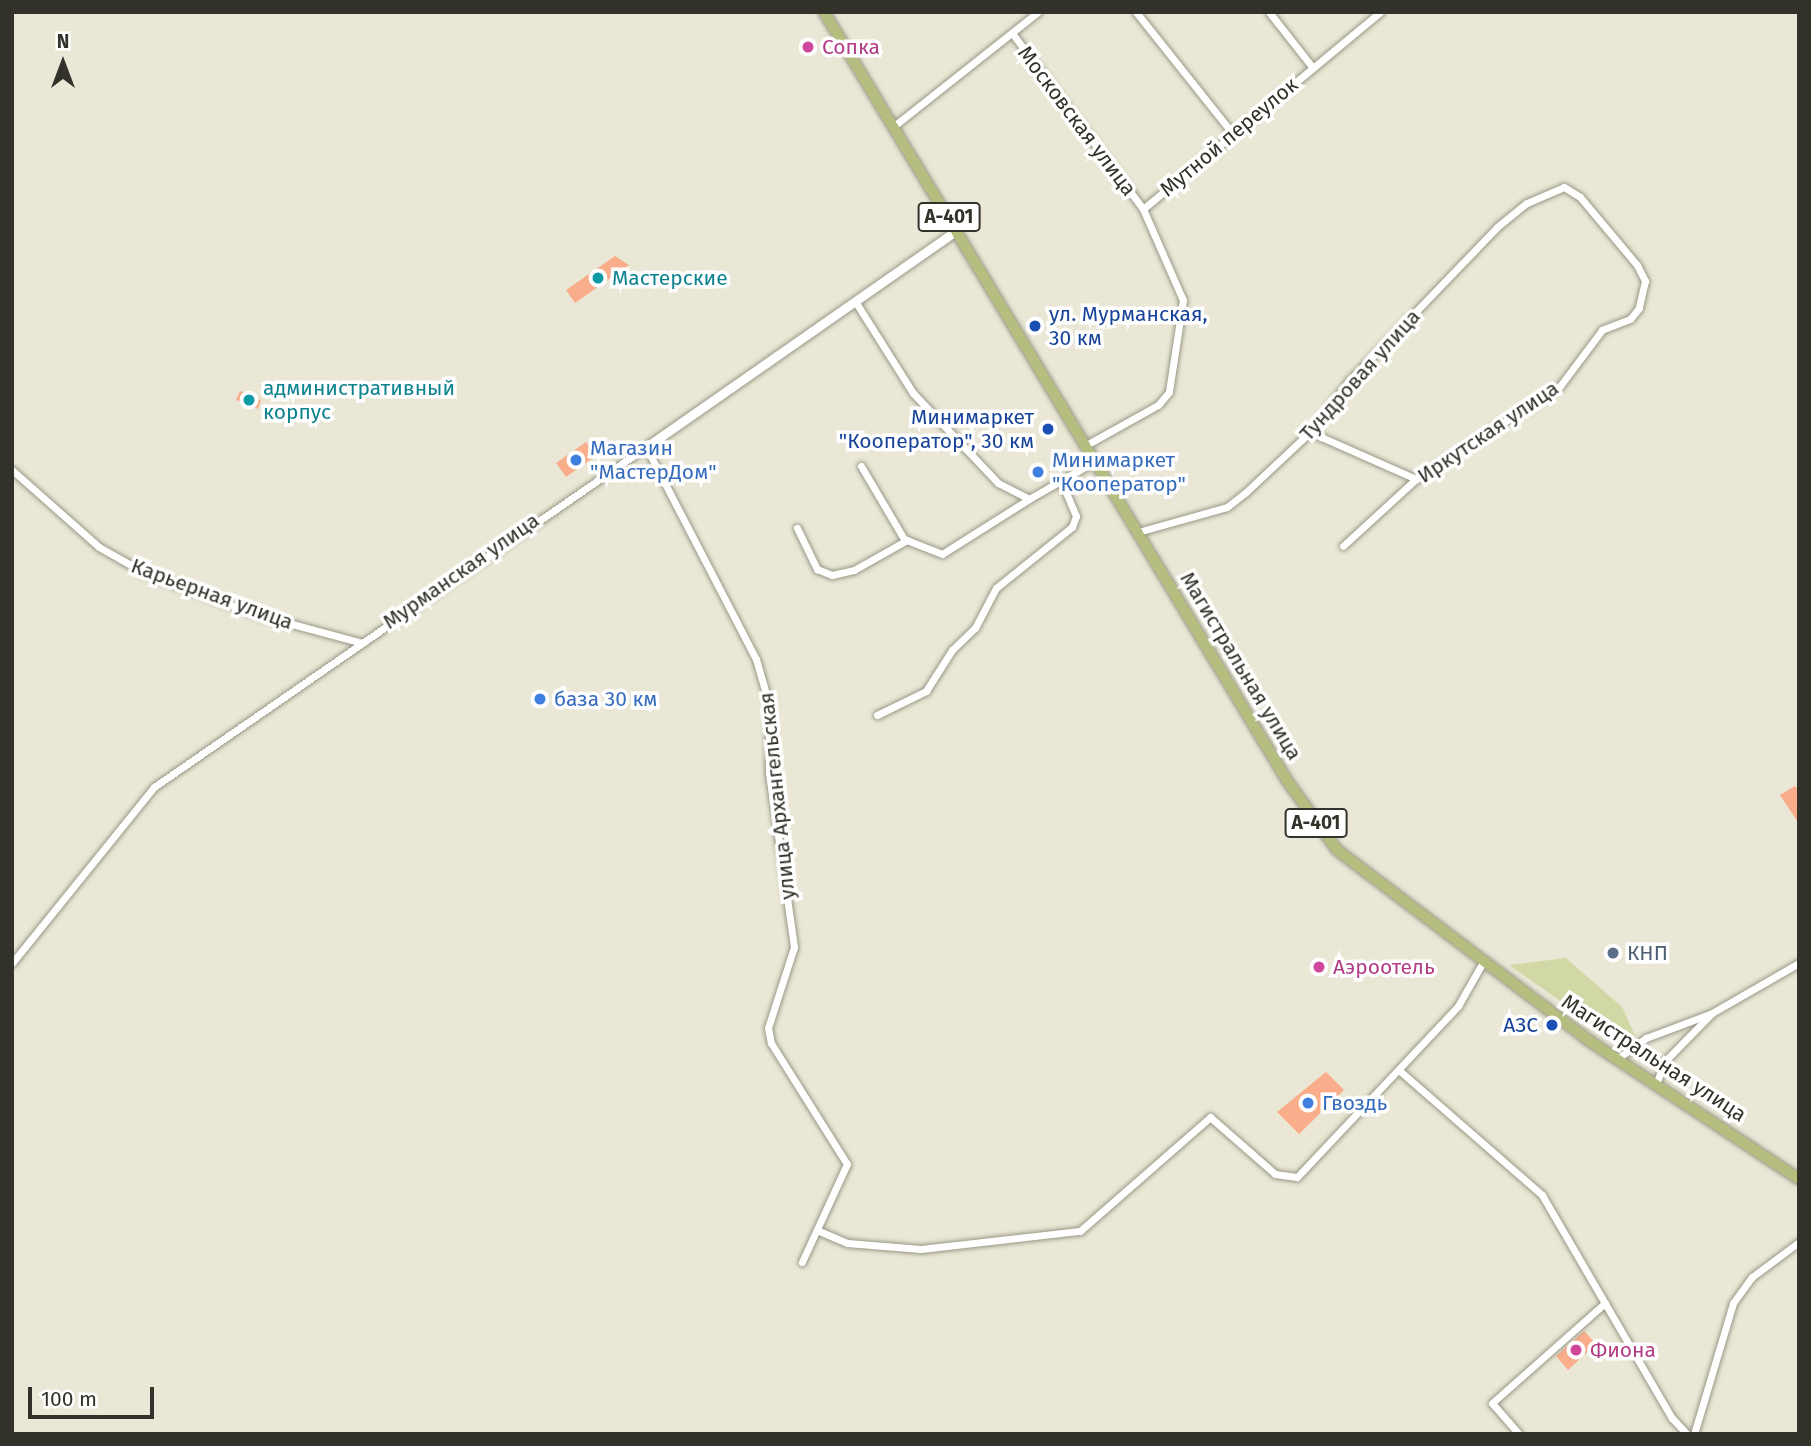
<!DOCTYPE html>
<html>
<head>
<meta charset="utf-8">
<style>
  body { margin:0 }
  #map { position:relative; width:1811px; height:1446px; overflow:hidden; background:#eae7d6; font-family:"Fira Sans",sans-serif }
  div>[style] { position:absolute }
  .green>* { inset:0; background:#d1d8a6 }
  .building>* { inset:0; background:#f9ad8b }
  .roads { filter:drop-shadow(0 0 2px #9a9887) drop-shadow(0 0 2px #9a9887) }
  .minor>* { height:7px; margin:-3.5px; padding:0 3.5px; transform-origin:3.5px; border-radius:3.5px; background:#fff }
  .tertiary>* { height:9px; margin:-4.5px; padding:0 4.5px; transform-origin:4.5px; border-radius:4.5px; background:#fff }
  .primary>* { height:10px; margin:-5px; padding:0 5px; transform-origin:5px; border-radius:5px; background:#b6be7f }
  .dots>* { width:19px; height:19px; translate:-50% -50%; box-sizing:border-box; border:4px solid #fff; border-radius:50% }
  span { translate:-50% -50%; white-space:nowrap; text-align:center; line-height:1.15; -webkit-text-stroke:7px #fff; paint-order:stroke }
  .shield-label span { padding:2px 5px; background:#fff; border:2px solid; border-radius:5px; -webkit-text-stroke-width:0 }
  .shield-label { font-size:19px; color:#32312a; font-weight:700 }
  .hotel-label { font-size:21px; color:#b23c85 }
  .left { translate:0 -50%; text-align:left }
  .street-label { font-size:21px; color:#32312a }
  .culture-label { font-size:21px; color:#0d838f }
  .transit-label { font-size:21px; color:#164399 }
  .right { translate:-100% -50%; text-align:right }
  .shop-label { font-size:21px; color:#366cbe }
  .service-label { font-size:21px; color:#4e5e75 }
  .frame { position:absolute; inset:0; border:14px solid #32312a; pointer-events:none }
  .north { position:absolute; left:28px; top:28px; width:70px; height:70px; -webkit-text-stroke:5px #fff; paint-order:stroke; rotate:0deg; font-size:19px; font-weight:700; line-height:28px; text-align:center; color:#32312a }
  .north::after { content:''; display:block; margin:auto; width:24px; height:32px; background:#32312a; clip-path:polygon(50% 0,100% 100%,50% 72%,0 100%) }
  .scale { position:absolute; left:28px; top:1387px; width:126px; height:32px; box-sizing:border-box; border:4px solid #32312a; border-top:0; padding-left:9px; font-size:21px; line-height:24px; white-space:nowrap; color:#32312a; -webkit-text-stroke:5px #fff; paint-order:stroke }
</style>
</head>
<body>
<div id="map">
  <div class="green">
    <i style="clip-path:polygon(1566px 958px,1622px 1007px,1636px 1038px,1625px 1046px,1509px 965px)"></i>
  </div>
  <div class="building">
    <i style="clip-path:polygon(615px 256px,629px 265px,575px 303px,566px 290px)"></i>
    <i style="clip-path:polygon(240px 391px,261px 400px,258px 409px,236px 400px)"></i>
    <i style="clip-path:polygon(586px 442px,596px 456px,566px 477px,556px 463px)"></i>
    <i style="clip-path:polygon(1795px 786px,1799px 791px,1799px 824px,1780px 795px)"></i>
    <i style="clip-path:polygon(1326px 1072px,1344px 1090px,1299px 1134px,1277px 1112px)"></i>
    <i style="clip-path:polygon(1584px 1331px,1596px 1344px,1568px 1370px,1556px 1356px)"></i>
  </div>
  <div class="roads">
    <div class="minor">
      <i style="left:1136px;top:12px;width:156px;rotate:51.5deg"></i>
      <i style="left:1269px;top:12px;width:71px;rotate:51.8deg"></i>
      <i style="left:1012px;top:33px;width:219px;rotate:53.3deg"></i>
      <i style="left:1143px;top:209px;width:99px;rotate:66.3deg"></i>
      <i style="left:1183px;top:300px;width:93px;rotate:98.7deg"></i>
      <i style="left:1169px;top:392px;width:17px;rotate:130deg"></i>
      <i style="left:1158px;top:405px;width:82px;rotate:150.9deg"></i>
      <i style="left:894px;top:126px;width:184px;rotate:-38.4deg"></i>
      <i style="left:1143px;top:209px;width:308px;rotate:-39.7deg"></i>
      <i style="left:855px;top:301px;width:109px;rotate:57.8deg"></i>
      <i style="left:913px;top:393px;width:124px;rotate:46.6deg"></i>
      <i style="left:998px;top:483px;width:35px;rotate:27deg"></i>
      <i style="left:1029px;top:499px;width:76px;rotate:-29.9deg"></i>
      <i style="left:1310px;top:432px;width:116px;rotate:23.9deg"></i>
      <i style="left:861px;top:466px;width:85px;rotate:59.5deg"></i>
      <i style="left:904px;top:539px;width:41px;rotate:21.5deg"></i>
      <i style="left:942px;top:554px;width:103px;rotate:-32.3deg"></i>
      <i style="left:12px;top:470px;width:116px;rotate:41.5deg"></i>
      <i style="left:99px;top:547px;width:53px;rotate:29.5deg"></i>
      <i style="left:145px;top:573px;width:117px;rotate:20.4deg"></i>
      <i style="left:255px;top:614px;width:108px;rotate:15.1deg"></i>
      <i style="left:797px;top:528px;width:46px;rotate:64deg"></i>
      <i style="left:817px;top:569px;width:16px;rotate:22deg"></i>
      <i style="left:832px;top:575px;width:23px;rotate:-13deg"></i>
      <i style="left:854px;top:570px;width:61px;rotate:-29.5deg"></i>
      <i style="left:1138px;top:532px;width:92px;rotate:-15.7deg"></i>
      <i style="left:1227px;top:507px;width:23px;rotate:-38deg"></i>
      <i style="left:1245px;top:493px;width:89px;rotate:-43.2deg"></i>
      <i style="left:1310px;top:432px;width:63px;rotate:-52.8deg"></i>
      <i style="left:1348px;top:382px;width:215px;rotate:-46.1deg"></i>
      <i style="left:1497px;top:227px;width:38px;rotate:-39deg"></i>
      <i style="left:1527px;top:203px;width:40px;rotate:-23.4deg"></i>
      <i style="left:1564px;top:187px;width:19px;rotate:32deg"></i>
      <i style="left:1580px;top:197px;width:89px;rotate:50deg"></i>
      <i style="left:1637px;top:265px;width:18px;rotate:63deg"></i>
      <i style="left:1645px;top:281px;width:28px;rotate:103deg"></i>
      <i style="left:1639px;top:308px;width:14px;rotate:129deg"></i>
      <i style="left:1630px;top:319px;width:30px;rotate:159deg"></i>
      <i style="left:1602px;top:330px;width:70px;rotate:126.9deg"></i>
      <i style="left:1560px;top:386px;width:171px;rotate:147.1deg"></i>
      <i style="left:1416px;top:479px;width:99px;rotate:137.5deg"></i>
      <i style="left:877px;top:715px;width:55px;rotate:-26.1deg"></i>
      <i style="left:926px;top:691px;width:49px;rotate:-57.6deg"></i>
      <i style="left:952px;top:650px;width:32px;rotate:-44deg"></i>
      <i style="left:975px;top:628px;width:45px;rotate:-62.3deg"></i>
      <i style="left:996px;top:588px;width:97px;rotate:-38.8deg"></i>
      <i style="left:1072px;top:527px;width:12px;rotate:-70deg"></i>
      <i style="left:1076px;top:516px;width:39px;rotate:-113deg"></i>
      <i style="left:12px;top:963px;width:226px;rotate:-51.1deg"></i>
      <i style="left:154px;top:787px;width:598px;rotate:-34.65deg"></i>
      <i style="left:646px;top:447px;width:239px;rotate:62.6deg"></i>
      <i style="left:756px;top:659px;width:47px;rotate:73.9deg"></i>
      <i style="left:769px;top:704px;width:69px;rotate:90deg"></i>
      <i style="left:769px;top:773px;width:176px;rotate:81.8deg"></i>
      <i style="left:794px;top:947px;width:85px;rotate:107.8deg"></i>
      <i style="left:768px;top:1028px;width:15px;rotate:79deg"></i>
      <i style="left:771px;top:1043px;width:143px;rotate:57.9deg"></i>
      <i style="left:847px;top:1164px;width:108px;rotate:114.7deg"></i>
      <i style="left:1617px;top:1059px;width:36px;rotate:-36deg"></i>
      <i style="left:1646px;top:1038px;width:68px;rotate:-20.6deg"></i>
      <i style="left:1401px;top:1072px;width:187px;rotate:41.1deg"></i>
      <i style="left:1542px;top:1195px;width:258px;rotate:59.8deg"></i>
      <i style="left:1672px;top:1418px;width:22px;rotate:47deg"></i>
      <i style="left:1656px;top:1084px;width:25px;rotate:-69deg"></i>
      <i style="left:1665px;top:1061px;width:67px;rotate:-45.6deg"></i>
      <i style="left:1712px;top:1013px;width:100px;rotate:-29.9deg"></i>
      <i style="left:819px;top:1231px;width:30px;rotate:23deg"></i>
      <i style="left:847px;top:1243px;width:74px;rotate:4.6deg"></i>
      <i style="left:921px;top:1249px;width:160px;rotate:-6.5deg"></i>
      <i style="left:1080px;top:1231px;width:173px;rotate:-41.2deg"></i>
      <i style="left:1210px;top:1117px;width:86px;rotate:41.2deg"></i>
      <i style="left:1275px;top:1174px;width:22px;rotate:8deg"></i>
      <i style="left:1297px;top:1177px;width:235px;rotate:-46.7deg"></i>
      <i style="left:1458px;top:1006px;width:48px;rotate:-60.3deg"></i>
      <i style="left:1519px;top:1434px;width:41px;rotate:-131.1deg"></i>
      <i style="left:1492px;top:1403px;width:151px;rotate:-41.5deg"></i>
      <i style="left:1694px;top:1434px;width:137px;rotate:-73.4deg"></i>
      <i style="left:1733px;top:1303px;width:32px;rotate:-54deg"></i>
      <i style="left:1752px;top:1277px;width:59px;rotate:-36.7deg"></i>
    </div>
    <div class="tertiary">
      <i style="left:646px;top:447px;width:379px;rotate:-34.9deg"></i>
    </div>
    <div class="primary">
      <i style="left:824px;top:12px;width:899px;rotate:58.93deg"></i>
      <i style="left:1288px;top:782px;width:84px;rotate:54.2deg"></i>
      <i style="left:1337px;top:850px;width:315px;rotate:37.1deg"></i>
      <i style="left:1588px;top:1040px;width:253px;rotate:33.4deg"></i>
    </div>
  </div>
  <div class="dots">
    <i style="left:808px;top:47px;background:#d1479c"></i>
    <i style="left:598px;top:278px;background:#0f9aa8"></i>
    <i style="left:1035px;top:326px;background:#1a4fb4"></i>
    <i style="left:249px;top:400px;background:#0f9aa8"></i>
    <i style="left:1048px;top:429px;background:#1a4fb4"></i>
    <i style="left:576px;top:460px;background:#3f7fe0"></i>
    <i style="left:1038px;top:472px;background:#3f7fe0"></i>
    <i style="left:540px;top:699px;background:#3f7fe0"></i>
    <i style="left:1613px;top:953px;background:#5c6f8a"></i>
    <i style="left:1319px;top:967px;background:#d1479c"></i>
    <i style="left:1552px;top:1025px;background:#1a4fb4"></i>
    <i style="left:1308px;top:1103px;background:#3f7fe0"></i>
    <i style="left:1576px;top:1350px;background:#d1479c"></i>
  </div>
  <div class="shield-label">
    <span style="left:949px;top:217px">А-401</span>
    <span style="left:1316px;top:823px">А-401</span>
  </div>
  <div class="hotel-label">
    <span class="left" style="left:822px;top:47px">Сопка</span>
    <span class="left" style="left:1333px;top:967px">Аэроотель</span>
    <span class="left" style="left:1590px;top:1350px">Фиона</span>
  </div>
  <div class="street-label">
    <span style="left:1077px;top:121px;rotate:53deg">Московская улица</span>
    <span style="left:1229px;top:137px;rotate:-40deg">Мутной переулок</span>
    <span style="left:1360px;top:375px;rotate:-48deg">Тундровая улица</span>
    <span style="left:1488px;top:432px;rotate:-34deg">Иркутская улица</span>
    <span style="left:461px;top:571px;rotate:-35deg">Мурманская улица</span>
    <span style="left:212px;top:594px;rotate:20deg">Карьерная улица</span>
    <span style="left:1241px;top:666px;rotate:59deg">Магистральная улица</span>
    <span style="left:777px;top:796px;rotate:-96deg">улица Архангельская</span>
    <span style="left:1654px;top:1058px;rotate:33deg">Магистральная улица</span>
  </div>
  <div class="culture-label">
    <span class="left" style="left:612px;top:278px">Мастерские</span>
    <span class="left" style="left:263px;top:400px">административный<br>корпус</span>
  </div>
  <div class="transit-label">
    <span class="left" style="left:1049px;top:326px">ул. Мурманская,<br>30 км</span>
    <span class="right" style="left:1034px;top:429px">Минимаркет<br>"Кооператор", 30 км</span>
    <span class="right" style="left:1538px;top:1025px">АЗС</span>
  </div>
  <div class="shop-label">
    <span class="left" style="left:590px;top:460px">Магазин<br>"МастерДом"</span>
    <span class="left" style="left:1052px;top:472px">Минимаркет<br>"Кооператор"</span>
    <span class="left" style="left:554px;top:699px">база 30 км</span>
    <span class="left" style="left:1322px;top:1103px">Гвоздь</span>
  </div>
  <div class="service-label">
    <span class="left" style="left:1627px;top:953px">КНП</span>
  </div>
  <div class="frame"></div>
  <div class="north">N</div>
  <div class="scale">100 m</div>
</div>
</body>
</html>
